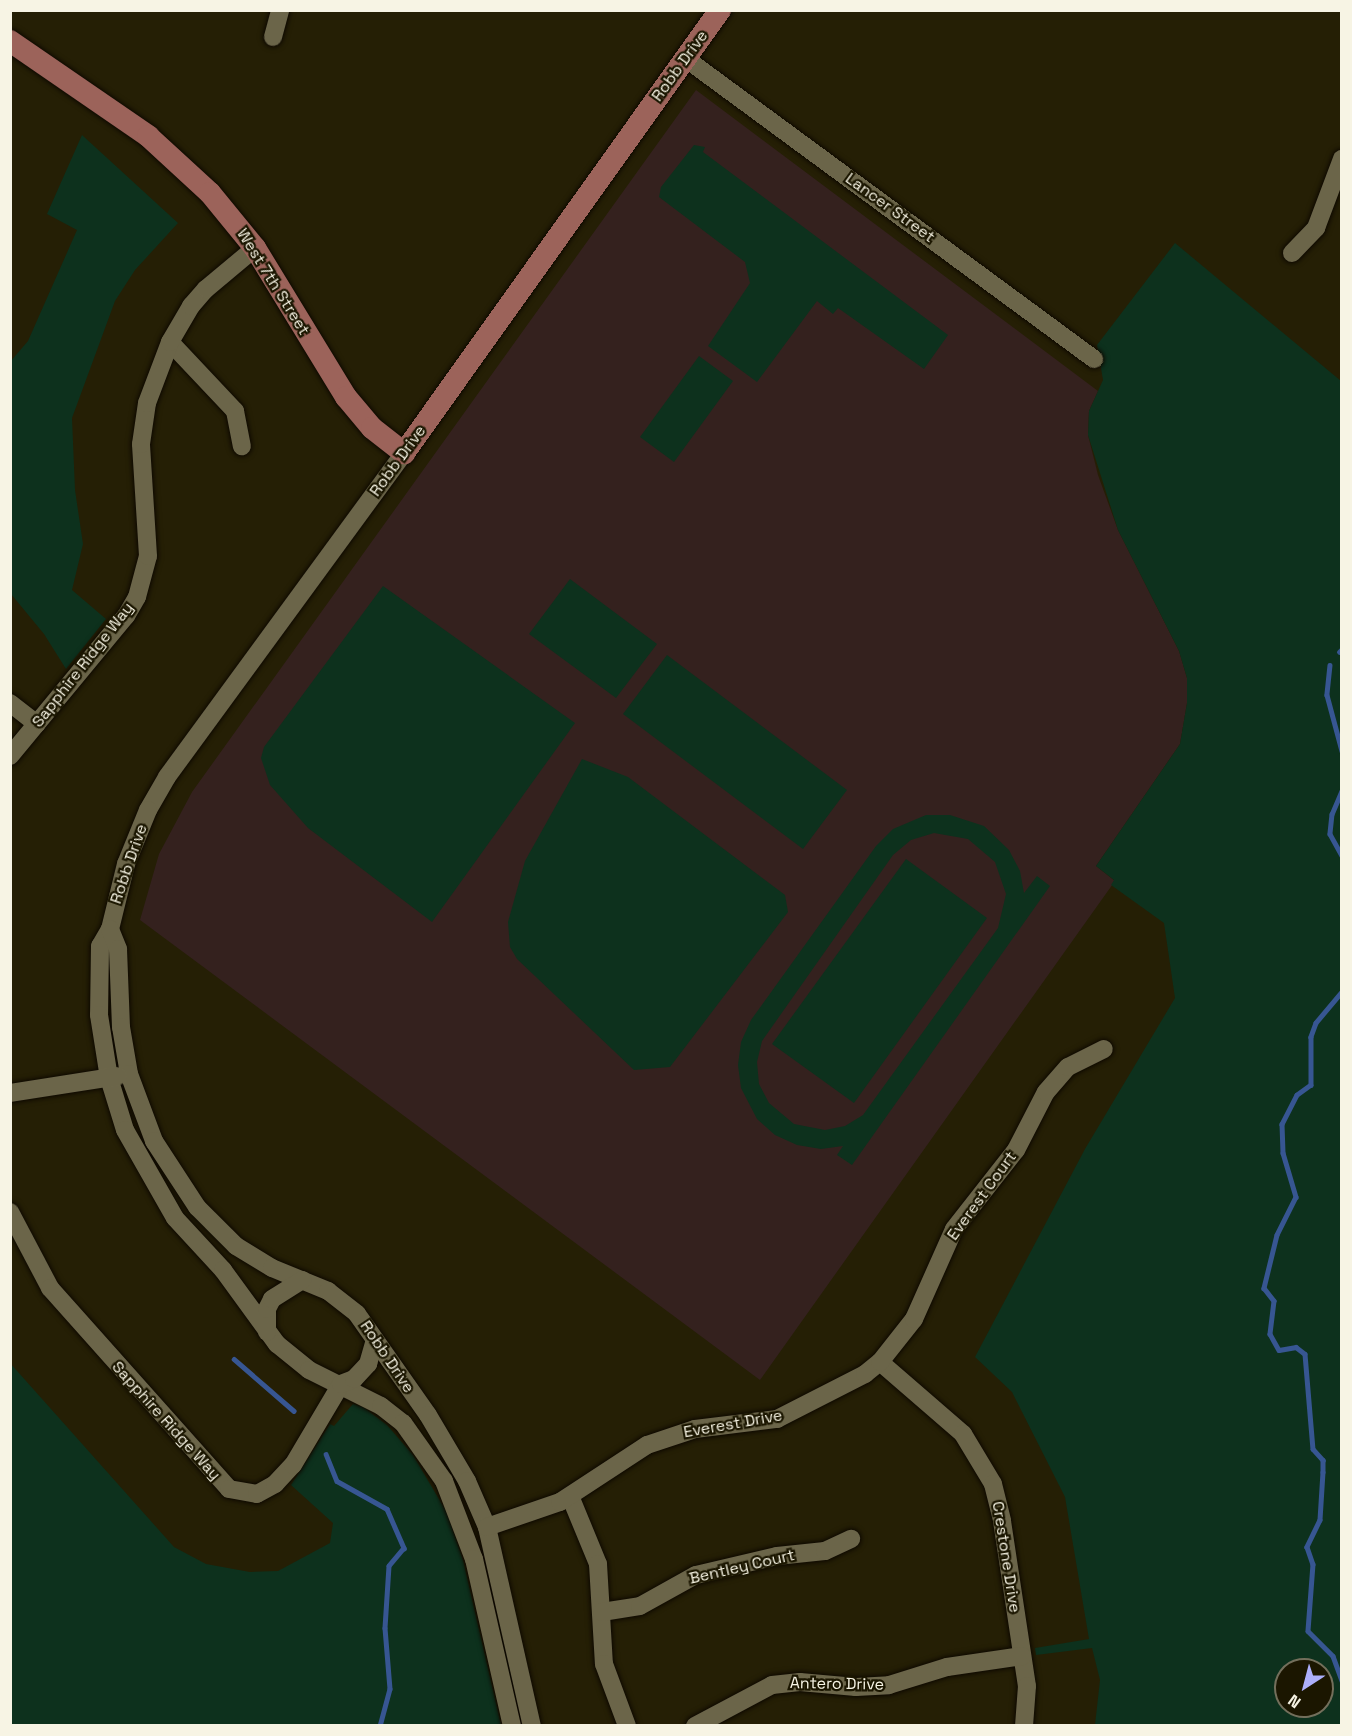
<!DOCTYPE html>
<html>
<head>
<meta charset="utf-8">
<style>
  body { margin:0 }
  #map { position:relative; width:1352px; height:1736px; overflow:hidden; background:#251f05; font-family:"Space Grotesk",sans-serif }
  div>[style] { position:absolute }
  .education>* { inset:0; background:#34211e }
  .green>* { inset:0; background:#0d311d }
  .stream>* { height:4.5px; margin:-2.25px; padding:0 2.25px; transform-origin:2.25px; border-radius:2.25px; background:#375692 }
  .roads { filter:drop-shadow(0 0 2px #0e0900) drop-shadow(0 0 2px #0e0900) }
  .minor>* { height:18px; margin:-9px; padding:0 9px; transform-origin:9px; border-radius:9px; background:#6b6549 }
  .major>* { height:22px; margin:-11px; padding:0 11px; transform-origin:11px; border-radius:11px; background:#9c635a }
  span { translate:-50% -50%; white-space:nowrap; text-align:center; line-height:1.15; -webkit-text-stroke:4.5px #1b1600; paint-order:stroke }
  .street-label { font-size:16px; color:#f7f4e4 }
  .frame { position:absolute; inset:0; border:12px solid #f7f4e4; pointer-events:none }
  .north { position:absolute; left:1274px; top:1658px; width:60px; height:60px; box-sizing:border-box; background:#1b1600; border:2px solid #736f5b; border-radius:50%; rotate:216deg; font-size:16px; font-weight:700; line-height:24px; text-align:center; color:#f7f4e4 }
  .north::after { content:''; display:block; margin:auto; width:21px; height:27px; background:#acaffb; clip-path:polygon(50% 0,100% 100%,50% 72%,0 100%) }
</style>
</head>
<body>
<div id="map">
  <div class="education">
    <i style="clip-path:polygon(696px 90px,1098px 391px,1089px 411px,1088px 435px,1098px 475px,1118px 530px,1179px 651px,1187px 678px,1187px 703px,1180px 744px,1096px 866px,1115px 881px,760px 1380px,140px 920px,159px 854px,192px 792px)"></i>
  </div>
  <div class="green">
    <i style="clip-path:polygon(82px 135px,178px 223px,135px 270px,115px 301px,72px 418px,75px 490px,83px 544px,72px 590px,106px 619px,66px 669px,44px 634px,11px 594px,10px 362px,28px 341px,77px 230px,47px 214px)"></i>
    <i style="clip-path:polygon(694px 145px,705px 147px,703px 152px,948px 335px,924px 369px,838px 308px,833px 314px,817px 301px,757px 382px,708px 346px,750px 283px,745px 262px,659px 197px,661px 187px)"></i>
    <i style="clip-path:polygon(evenodd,1175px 243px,1341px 381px,1341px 1725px,1095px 1725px,1100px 1680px,1092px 1648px,1036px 1655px,1035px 1648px,1089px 1639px,1065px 1497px,1012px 1392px,975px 1357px,1085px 1149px,1175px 998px,1164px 923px,1111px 885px,1114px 880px,1096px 866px,1180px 744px,1187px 703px,1187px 678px,1179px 651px,1118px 530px,1088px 435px,1089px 411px,1103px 380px,1097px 345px,1175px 243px,1286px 1670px,1322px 1670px,1322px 1706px,1286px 1706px,1286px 1670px)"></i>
    <i style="clip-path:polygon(699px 356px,733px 381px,674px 462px,640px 437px)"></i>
    <i style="clip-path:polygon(570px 579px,657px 644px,616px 698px,529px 634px)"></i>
    <i style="clip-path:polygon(383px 586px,575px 723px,432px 922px,308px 828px,270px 785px,261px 758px,264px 747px)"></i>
    <i style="clip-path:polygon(667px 655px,847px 790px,803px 849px,623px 714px)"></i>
    <i style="clip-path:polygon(582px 759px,628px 777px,785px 895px,788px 912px,670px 1067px,634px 1070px,517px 959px,510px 947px,508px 922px,525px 861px)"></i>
    <i style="clip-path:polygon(evenodd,926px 815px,950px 815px,984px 826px,1009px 850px,1020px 871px,1024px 893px,1037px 876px,1050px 886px,852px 1165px,837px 1155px,843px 1146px,821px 1149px,797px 1145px,775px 1135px,757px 1119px,741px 1088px,738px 1065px,741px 1042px,751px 1020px,876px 846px,893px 829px,926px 815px,934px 833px,968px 839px,995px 862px,1006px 894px,998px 928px,863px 1115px,845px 1126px,825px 1130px,794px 1124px,769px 1103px,759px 1084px,757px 1062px,762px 1041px,893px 855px,911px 840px,934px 833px)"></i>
    <i style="clip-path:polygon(906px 859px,987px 918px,854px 1103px,772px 1044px)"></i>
    <i style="clip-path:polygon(10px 1363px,174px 1547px,206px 1564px,250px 1572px,278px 1571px,330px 1543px,333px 1523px,291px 1485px,330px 1424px,334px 1426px,353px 1404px,363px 1407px,387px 1425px,413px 1455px,446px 1511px,463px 1560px,501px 1725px,11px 1725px)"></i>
  </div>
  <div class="stream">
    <i style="left:1339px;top:652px;width:4px;rotate:-45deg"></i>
    <i style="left:1330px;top:665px;width:30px;rotate:96deg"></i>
    <i style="left:1327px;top:695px;width:58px;rotate:75deg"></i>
    <i style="left:1342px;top:791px;width:25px;rotate:113deg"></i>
    <i style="left:1332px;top:814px;width:20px;rotate:96deg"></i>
    <i style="left:1330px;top:834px;width:25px;rotate:61deg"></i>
    <i style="left:1342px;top:992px;width:40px;rotate:130deg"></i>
    <i style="left:1316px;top:1023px;width:15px;rotate:110deg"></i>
    <i style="left:1311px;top:1037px;width:48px;rotate:90deg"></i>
    <i style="left:1311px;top:1085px;width:17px;rotate:144deg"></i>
    <i style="left:1297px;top:1095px;width:33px;rotate:117deg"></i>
    <i style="left:1282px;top:1124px;width:29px;rotate:88deg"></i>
    <i style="left:1283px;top:1153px;width:46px;rotate:73.5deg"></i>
    <i style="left:1296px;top:1197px;width:42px;rotate:116.6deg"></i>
    <i style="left:1277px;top:1235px;width:55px;rotate:103.8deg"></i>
    <i style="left:1264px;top:1288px;width:16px;rotate:52deg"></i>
    <i style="left:1274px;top:1301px;width:33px;rotate:97deg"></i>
    <i style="left:1270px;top:1334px;width:18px;rotate:61deg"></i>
    <i style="left:1279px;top:1350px;width:17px;rotate:-10deg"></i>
    <i style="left:1296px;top:1347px;width:11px;rotate:38deg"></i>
    <i style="left:1305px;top:1354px;width:95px;rotate:85.2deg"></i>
    <i style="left:1313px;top:1449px;width:15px;rotate:48deg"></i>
    <i style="left:1323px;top:1460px;width:12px;rotate:90deg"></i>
    <i style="left:1323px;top:1472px;width:48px;rotate:93.6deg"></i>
    <i style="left:1320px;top:1520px;width:30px;rotate:116deg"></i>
    <i style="left:1307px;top:1547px;width:18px;rotate:71deg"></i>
    <i style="left:1313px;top:1564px;width:67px;rotate:94.3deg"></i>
    <i style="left:1308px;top:1631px;width:35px;rotate:45deg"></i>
    <i style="left:1333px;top:1656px;width:27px;rotate:70deg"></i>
    <i style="left:234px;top:1359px;width:79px;rotate:40.9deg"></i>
    <i style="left:326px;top:1454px;width:29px;rotate:68deg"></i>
    <i style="left:337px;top:1481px;width:57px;rotate:29.2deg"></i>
    <i style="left:387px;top:1509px;width:43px;rotate:66.4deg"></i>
    <i style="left:404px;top:1548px;width:23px;rotate:130deg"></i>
    <i style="left:389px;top:1566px;width:62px;rotate:93.7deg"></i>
    <i style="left:385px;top:1628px;width:61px;rotate:85.3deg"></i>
    <i style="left:390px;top:1689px;width:38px;rotate:105deg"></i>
  </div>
  <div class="roads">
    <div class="minor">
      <i style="left:273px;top:37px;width:28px;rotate:-75deg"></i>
      <i style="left:685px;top:58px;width:508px;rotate:36.35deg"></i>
      <i style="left:1292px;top:253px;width:35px;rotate:-46deg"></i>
      <i style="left:1316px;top:228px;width:74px;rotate:-69.4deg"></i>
      <i style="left:170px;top:342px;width:95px;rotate:46.7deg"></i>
      <i style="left:235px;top:411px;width:36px;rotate:79deg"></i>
      <i style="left:404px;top:453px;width:401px;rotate:126.2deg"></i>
      <i style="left:167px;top:777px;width:38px;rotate:120deg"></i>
      <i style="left:148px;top:810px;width:58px;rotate:112.2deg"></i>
      <i style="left:126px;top:864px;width:67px;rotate:103.8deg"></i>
      <i style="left:110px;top:929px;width:20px;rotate:120deg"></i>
      <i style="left:100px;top:946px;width:69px;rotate:90.8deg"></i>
      <i style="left:99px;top:1015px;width:64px;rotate:81deg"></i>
      <i style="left:109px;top:1078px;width:54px;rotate:72.9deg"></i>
      <i style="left:125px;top:1130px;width:101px;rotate:60.4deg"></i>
      <i style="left:175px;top:1218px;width:71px;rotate:47.3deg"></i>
      <i style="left:223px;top:1270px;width:92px;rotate:53.9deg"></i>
      <i style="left:277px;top:1344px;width:41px;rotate:39.1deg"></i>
      <i style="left:309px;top:1370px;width:80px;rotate:26.6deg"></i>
      <i style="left:381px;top:1406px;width:28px;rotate:38deg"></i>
      <i style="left:403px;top:1423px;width:71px;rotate:54.7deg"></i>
      <i style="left:444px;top:1481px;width:84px;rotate:69deg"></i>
      <i style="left:474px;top:1559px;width:171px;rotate:77.2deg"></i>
      <i style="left:10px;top:703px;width:34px;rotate:38deg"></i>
      <i style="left:10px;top:756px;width:182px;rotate:-50.4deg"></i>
      <i style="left:126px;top:616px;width:22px;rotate:-60deg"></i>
      <i style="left:137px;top:597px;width:42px;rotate:-75deg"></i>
      <i style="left:148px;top:556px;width:112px;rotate:-93.6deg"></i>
      <i style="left:141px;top:444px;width:41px;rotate:-81.7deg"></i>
      <i style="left:147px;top:403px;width:65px;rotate:-69.3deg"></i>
      <i style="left:170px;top:342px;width:42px;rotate:-59.7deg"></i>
      <i style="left:191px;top:306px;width:23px;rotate:-49deg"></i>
      <i style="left:206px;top:289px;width:64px;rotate:-39.9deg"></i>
      <i style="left:110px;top:929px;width:22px;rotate:68deg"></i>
      <i style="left:118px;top:949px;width:78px;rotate:87.8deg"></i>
      <i style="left:121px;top:1027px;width:48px;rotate:80.3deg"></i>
      <i style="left:129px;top:1074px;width:72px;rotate:69.5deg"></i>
      <i style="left:154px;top:1141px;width:79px;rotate:56.9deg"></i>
      <i style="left:197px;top:1207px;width:55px;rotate:45deg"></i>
      <i style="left:236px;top:1246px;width:42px;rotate:31.4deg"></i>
      <i style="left:272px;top:1268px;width:61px;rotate:22.3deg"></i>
      <i style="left:328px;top:1291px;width:37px;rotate:38deg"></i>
      <i style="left:357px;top:1314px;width:123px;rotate:54.9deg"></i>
      <i style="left:428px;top:1415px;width:77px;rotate:59.4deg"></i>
      <i style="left:467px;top:1481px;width:50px;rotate:66.5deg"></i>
      <i style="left:487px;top:1527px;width:204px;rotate:77.3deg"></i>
      <i style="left:10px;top:1093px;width:109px;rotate:-8.9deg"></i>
      <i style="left:10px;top:1212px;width:86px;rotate:62.2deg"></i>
      <i style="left:50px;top:1288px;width:269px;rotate:48.3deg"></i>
      <i style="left:229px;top:1489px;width:28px;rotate:10deg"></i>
      <i style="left:257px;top:1494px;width:21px;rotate:-29deg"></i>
      <i style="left:275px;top:1484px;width:26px;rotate:-47deg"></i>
      <i style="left:293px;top:1465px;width:94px;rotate:-59.3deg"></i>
      <i style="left:267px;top:1332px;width:23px;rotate:-90deg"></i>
      <i style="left:267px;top:1309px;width:11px;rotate:-63deg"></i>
      <i style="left:272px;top:1299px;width:36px;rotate:-32deg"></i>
      <i style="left:880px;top:1362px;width:110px;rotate:40.9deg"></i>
      <i style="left:963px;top:1434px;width:58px;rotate:59deg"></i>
      <i style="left:993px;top:1484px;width:38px;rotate:76deg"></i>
      <i style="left:1002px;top:1521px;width:167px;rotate:81.4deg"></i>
      <i style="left:1027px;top:1686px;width:40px;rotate:94.3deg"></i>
      <i style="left:341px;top:1384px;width:14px;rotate:-21deg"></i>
      <i style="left:354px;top:1379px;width:21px;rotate:-47deg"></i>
      <i style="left:368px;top:1364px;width:25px;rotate:-74deg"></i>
      <i style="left:570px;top:1496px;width:74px;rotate:67.6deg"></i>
      <i style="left:598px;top:1564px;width:100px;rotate:86.6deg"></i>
      <i style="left:604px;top:1664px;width:66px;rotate:69.6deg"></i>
      <i style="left:487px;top:1527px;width:77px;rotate:-18.9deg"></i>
      <i style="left:560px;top:1502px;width:104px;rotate:-33.2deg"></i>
      <i style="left:647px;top:1445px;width:51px;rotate:-18.4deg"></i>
      <i style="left:695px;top:1429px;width:83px;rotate:-7deg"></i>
      <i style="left:777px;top:1419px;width:99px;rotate:-27.1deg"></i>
      <i style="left:865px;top:1374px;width:19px;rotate:-39deg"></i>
      <i style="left:880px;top:1362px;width:55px;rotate:-51.7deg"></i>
      <i style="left:914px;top:1319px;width:98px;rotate:-66deg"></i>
      <i style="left:954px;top:1229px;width:100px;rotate:-51.9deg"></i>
      <i style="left:1016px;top:1150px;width:65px;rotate:-62.7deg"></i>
      <i style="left:1046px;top:1092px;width:33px;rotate:-49deg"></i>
      <i style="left:1068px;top:1067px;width:40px;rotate:-26.6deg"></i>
      <i style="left:602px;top:1612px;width:38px;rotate:-9deg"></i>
      <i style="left:640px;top:1606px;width:64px;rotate:-29deg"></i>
      <i style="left:696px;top:1575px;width:83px;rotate:-13.2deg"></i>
      <i style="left:777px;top:1556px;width:48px;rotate:-5.9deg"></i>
      <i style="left:825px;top:1551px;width:29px;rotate:-25deg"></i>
      <i style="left:695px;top:1726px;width:87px;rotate:-28deg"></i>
      <i style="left:772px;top:1685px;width:28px;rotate:-6deg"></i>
      <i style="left:800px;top:1682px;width:56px;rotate:5.1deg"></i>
      <i style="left:856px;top:1687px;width:33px;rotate:-3deg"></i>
      <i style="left:889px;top:1685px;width:61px;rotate:-17.2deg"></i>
      <i style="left:947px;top:1667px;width:76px;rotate:-8.3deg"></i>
    </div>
    <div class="major">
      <i style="left:10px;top:41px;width:168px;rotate:34.5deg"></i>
      <i style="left:148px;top:136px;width:84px;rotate:42.6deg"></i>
      <i style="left:210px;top:193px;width:71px;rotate:50.7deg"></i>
      <i style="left:255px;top:248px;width:175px;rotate:58.6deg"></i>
      <i style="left:346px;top:397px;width:40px;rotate:50deg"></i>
      <i style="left:372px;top:428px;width:41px;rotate:38deg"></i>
      <i style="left:404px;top:453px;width:544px;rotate:-54.5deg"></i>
    </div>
  </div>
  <div class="street-label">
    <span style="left:680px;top:66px;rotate:-54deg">Robb Drive</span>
    <span style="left:890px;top:208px;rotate:36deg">Lancer Street</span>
    <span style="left:273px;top:282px;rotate:58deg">West 7th Street</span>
    <span style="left:398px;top:461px;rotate:-54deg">Robb Drive</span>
    <span style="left:83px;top:665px;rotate:-52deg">Sapphire Ridge Way</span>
    <span style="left:129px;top:864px;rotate:-71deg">Robb Drive</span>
    <span style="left:982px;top:1196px;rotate:-54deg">Everest Court</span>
    <span style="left:387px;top:1357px;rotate:56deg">Robb Drive</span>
    <span style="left:166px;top:1421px;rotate:48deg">Sapphire Ridge Way</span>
    <span style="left:733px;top:1424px;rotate:-10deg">Everest Drive</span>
    <span style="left:1006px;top:1557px;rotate:81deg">Crestone Drive</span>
    <span style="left:742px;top:1567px;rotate:-13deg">Bentley Court</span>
    <span style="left:837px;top:1684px;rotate:1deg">Antero Drive</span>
  </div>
  <div class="frame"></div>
  <div class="north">N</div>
</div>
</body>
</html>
